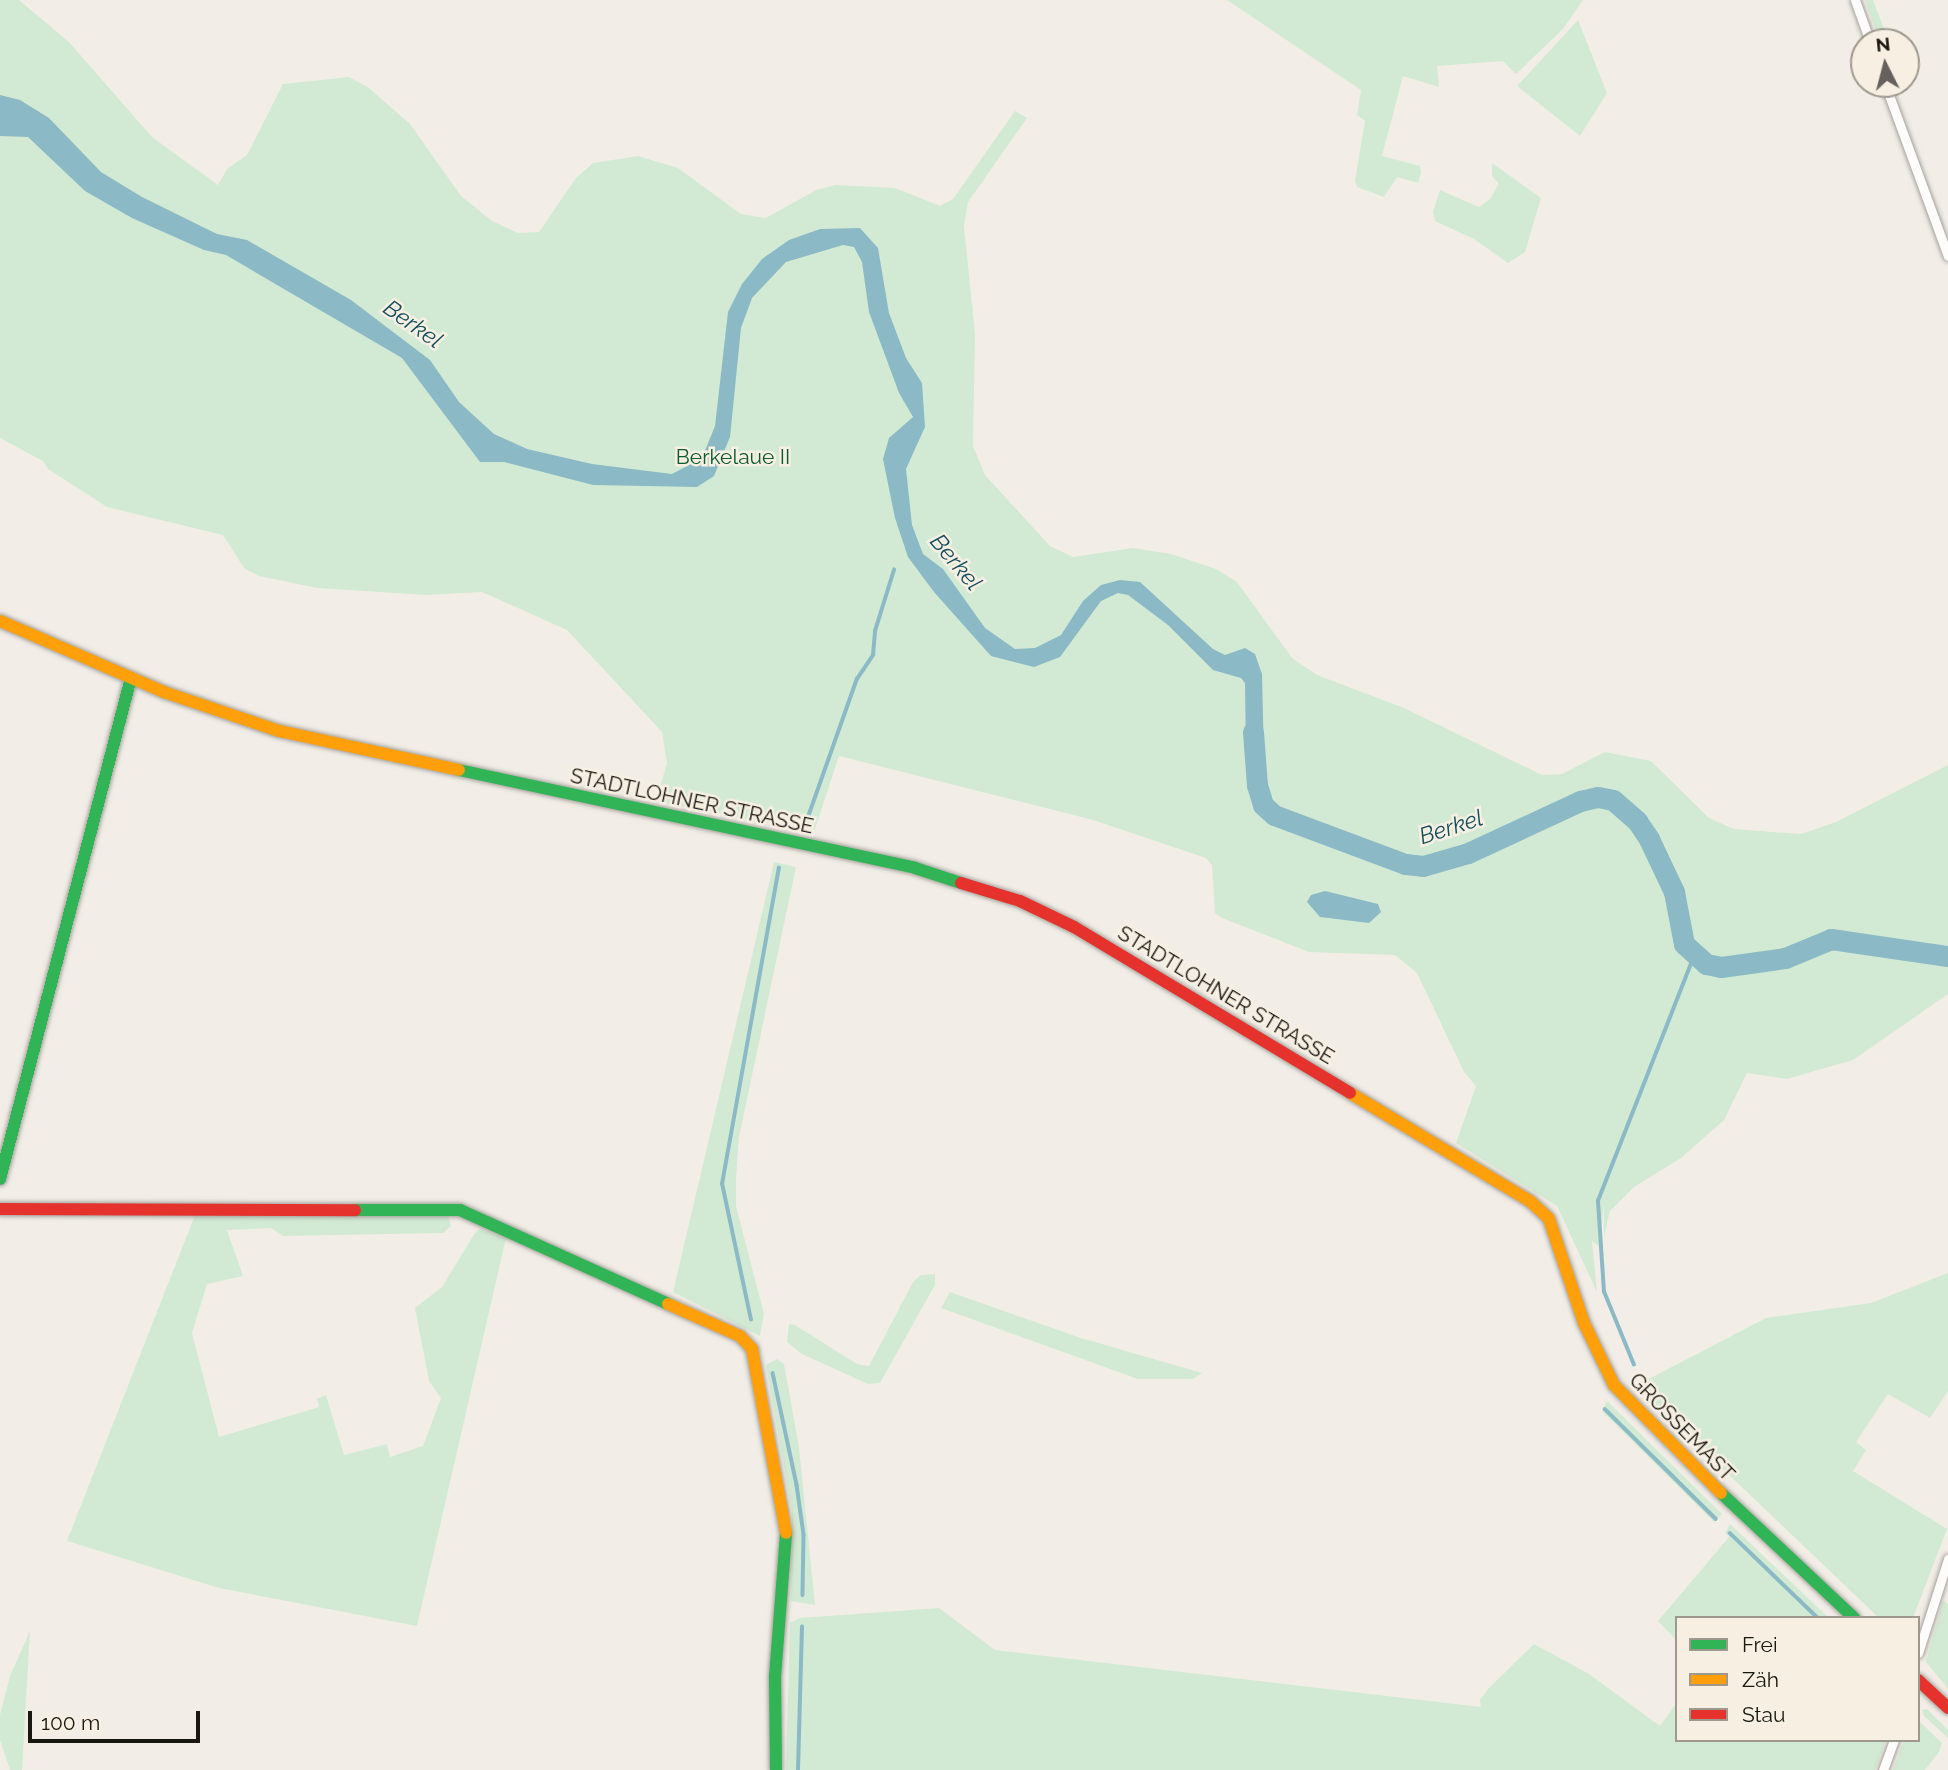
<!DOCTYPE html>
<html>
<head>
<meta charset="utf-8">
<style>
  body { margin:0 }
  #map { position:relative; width:1948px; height:1770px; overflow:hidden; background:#f2eee7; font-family:Raleway,sans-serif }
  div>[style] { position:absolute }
  .green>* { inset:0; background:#d2ead3 }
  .water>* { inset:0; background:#8bbac6 }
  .stream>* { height:3.5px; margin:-1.75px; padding:0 1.75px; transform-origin:1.75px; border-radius:1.75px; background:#8bbac6 }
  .river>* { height:21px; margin:-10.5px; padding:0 10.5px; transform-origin:10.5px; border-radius:10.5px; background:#8bbac6 }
  .roads { filter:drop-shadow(0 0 2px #a6a39e) drop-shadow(0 0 2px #a6a39e) }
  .street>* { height:9px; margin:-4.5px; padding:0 4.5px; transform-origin:4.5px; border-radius:4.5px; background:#fdfcfb }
  .fast>* { height:12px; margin:-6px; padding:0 6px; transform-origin:6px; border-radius:6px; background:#30b455 }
  .slow>* { height:12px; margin:-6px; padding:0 6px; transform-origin:6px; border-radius:6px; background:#ff9f0a }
  .jam>* { height:12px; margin:-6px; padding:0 6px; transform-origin:6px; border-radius:6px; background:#e5322d }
  span { translate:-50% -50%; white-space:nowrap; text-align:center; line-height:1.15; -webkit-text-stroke:5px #f7efe2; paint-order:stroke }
  .park-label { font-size:21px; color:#095c2e }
  .street-label { font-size:21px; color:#191712 }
  .water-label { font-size:23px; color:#154f5f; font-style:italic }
  .legend { position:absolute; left:1675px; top:1616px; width:245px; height:126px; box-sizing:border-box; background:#f7efe2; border:2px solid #9e998f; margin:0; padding:9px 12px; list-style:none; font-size:21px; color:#191712 }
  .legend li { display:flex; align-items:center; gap:14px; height:35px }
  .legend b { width:35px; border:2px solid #9e998f }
  .north { position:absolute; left:1850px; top:28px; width:70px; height:70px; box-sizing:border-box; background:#f7efe2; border:2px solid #9e998f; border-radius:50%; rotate:354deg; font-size:19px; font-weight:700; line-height:28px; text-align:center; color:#191712 }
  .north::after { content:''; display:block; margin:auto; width:24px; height:32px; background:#65625d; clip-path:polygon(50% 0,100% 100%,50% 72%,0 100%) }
  .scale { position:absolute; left:28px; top:1711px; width:172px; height:32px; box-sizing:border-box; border:4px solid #191712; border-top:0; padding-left:9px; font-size:21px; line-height:24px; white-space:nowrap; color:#191712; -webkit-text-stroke:5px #f7efe2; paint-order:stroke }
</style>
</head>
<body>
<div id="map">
  <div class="green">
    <i style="clip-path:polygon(0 0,19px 0,69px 42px,152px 137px,218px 185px,227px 169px,247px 155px,283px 84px,349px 77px,369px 88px,410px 124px,461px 196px,492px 221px,518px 233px,539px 232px,576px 178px,593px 163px,638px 156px,678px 168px,741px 214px,766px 218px,816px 190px,836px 185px,895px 188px,940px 206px,953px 199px,1015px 111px,1027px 118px,968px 202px,964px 226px,975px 334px,973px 446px,985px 475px,1050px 546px,1073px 557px,1133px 548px,1171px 554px,1216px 569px,1237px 582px,1292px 658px,1317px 675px,1404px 708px,1542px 775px,1562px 774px,1605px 752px,1651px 761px,1709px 818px,1734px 829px,1801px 834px,1836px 822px,1948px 765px,1948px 994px,1853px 1060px,1787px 1079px,1747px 1073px,1724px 1120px,1681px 1158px,1634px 1187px,1610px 1211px,1604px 1236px,1604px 1203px,1600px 1247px,1592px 1241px,1597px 1292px,1557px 1206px,1456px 1143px,1476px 1086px,1464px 1072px,1417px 973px,1395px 955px,1309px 952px,1222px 918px,1215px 913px,1212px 865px,1206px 858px,1093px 820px,839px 756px,814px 832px,656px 801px,667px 763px,662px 732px,567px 630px,482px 592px,427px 595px,317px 588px,259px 576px,244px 568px,223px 535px,107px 507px,48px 469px,43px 461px,0 438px)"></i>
    <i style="clip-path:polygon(1227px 0,1583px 0,1563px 29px,1516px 74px,1503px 61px,1437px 66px,1439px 87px,1403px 76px,1382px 156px,1420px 166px,1421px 172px,1418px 183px,1397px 177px,1384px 197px,1357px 187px,1355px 180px,1365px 121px,1357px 115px,1361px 90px)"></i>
    <i style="clip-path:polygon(1865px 0,1873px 0,1889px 42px,1880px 42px)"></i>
    <i style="clip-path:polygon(1578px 20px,1607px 93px,1580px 136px,1517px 86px)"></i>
    <i style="clip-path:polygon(1492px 163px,1541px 198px,1525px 252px,1508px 263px,1474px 239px,1435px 221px,1433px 212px,1440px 190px,1479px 207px,1490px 199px,1499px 184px,1492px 176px)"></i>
    <i style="clip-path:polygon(774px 862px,796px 867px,739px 1137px,736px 1177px,736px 1206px,764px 1314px,760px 1336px,673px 1292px)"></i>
    <i style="clip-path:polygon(195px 1215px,448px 1215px,451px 1226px,443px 1233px,283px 1236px,271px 1228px,227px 1230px,243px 1276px,207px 1284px,192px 1333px,219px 1437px,319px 1407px,317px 1399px,326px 1395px,344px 1455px,387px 1444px,390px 1457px,423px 1446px,441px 1398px,429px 1381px,415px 1308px,442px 1287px,475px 1233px,480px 1229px,506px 1238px,417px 1626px,219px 1588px,67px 1541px)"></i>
    <i style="clip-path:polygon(1948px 1273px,1948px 1391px,1930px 1418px,1888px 1394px,1856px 1442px,1866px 1450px,1853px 1471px,1947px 1529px,1913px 1618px,1879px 1618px,1655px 1404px,1645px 1381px,1766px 1318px,1871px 1303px)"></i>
    <i style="clip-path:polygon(935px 1274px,935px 1285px,880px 1383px,868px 1384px,802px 1354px,787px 1342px,789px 1324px,795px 1325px,857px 1364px,869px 1366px,913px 1282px,921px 1275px)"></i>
    <i style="clip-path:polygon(950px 1292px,1081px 1338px,1202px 1373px,1193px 1379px,1138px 1379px,941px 1308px)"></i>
    <i style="clip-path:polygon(777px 1359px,784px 1364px,799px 1447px,815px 1605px,791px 1601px,792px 1511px,766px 1365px)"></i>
    <i style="clip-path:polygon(1607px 1401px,1722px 1514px,1714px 1522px,1602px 1411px)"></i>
    <i style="clip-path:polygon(1730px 1524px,1829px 1618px,1677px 1618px,1677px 1641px,1658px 1621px,1729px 1537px,1725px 1533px)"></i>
    <i style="clip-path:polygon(1943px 1601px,1948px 1604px,1948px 1689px,1926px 1662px)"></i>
    <i style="clip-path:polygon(939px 1608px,995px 1650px,1481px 1707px,1480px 1700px,1488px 1689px,1534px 1644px,1589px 1674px,1660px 1726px,1677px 1702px,1678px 1741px,1886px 1740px,1875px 1770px,786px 1770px,790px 1623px,800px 1618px)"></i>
    <i style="clip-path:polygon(30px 1631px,22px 1770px,10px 1770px,0 1740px,0 1715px,10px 1676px)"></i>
    <i style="clip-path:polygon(1927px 1709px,1948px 1730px,1948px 1738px,1924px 1716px,1922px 1710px)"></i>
    <i style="clip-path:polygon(1918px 1720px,1942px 1743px,1939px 1752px,1925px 1770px,1893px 1770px,1904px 1740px,1918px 1740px)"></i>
  </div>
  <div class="water">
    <i style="clip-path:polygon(0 95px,20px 100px,49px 118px,101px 172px,142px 197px,217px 234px,247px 240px,351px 300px,430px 360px,459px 402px,494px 434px,527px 449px,592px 464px,672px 474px,702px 458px,715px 426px,728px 312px,742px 284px,762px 259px,789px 240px,820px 229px,860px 228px,878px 248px,889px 313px,906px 358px,922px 383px,925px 427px,906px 469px,912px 525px,923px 554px,943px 569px,985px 628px,1015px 649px,1035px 648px,1061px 635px,1083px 601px,1101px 585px,1120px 580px,1140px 582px,1213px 649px,1225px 655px,1245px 648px,1255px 654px,1262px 674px,1264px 760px,1246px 757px,1245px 683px,1241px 678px,1213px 670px,1168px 625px,1128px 595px,1118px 593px,1101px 601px,1060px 657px,1034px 667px,991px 656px,934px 592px,908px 557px,895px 518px,883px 459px,889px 438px,913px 417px,899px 393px,869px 312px,862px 262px,854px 247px,843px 245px,786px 262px,752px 298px,741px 328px,730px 437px,714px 476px,697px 487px,593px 485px,504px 462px,480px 462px,402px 358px,226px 255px,204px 250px,132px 218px,85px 191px,28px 137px,0 136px)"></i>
    <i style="clip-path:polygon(1325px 891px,1378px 904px,1381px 912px,1369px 923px,1320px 917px,1307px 902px,1311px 895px)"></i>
  </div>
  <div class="stream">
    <i style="left:808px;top:817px;width:146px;rotate:-70.5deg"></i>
    <i style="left:857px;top:679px;width:29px;rotate:-56deg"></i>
    <i style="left:873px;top:655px;width:24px;rotate:-85deg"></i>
    <i style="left:875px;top:631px;width:64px;rotate:-72.7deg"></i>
    <i style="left:751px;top:1320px;width:139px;rotate:-102deg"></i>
    <i style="left:722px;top:1184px;width:321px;rotate:-79.8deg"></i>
    <i style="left:1634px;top:1365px;width:79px;rotate:-112.3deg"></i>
    <i style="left:1604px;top:1292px;width:91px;rotate:-93.8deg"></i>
    <i style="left:1598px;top:1201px;width:263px;rotate:-68.6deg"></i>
    <i style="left:773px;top:1373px;width:115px;rotate:77.9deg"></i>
    <i style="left:797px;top:1485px;width:50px;rotate:82deg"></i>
    <i style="left:804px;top:1535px;width:60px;rotate:91deg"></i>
    <i style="left:1605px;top:1409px;width:156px;rotate:44.7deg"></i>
    <i style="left:1730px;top:1533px;width:122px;rotate:44deg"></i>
    <i style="left:798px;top:1770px;width:143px;rotate:-88.4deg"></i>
  </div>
  <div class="river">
    <i style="left:1253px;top:732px;width:53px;rotate:85.7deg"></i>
    <i style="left:1257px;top:785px;width:21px;rotate:73deg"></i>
    <i style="left:1263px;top:805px;width:15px;rotate:42deg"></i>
    <i style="left:1274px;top:815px;width:140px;rotate:20.5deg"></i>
    <i style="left:1405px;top:864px;width:18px;rotate:6deg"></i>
    <i style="left:1423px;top:866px;width:47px;rotate:-16.1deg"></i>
    <i style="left:1468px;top:853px;width:123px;rotate:-24.9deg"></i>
    <i style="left:1580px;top:801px;width:18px;rotate:-13deg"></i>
    <i style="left:1598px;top:797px;width:15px;rotate:11deg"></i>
    <i style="left:1613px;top:800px;width:32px;rotate:41deg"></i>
    <i style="left:1637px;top:821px;width:22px;rotate:56deg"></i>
    <i style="left:1649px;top:839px;width:59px;rotate:64.7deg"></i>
    <i style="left:1674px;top:892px;width:53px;rotate:79.1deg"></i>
    <i style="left:1684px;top:944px;width:30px;rotate:42deg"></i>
    <i style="left:1706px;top:964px;width:15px;rotate:11deg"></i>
    <i style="left:1721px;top:967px;width:65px;rotate:-8deg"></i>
    <i style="left:1785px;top:958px;width:50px;rotate:-22.4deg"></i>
    <i style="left:1831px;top:939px;width:118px;rotate:8.3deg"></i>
  </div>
  <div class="roads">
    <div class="street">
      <i style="left:1855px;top:0;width:45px;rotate:70.3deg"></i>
      <i style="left:1885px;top:84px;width:183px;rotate:69.9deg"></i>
      <i style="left:1918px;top:1653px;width:99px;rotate:-72.3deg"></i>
      <i style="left:1883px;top:1770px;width:32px;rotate:-70deg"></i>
    </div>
    <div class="fast">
      <i style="left:459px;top:770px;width:466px;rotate:12.1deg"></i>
      <i style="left:915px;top:868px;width:48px;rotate:18.1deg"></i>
      <i style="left:0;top:1179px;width:518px;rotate:-75.35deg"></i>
      <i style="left:355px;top:1210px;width:105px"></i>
      <i style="left:460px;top:1210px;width:228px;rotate:24.3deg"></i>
      <i style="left:1721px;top:1493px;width:183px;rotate:43.2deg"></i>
      <i style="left:776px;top:1770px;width:93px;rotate:-90.6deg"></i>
      <i style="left:775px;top:1677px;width:144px;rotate:-85.6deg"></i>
    </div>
    <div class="slow">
      <i style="left:0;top:621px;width:179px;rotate:23.4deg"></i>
      <i style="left:164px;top:692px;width:121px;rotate:18.7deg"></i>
      <i style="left:279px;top:731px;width:184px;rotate:12.2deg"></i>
      <i style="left:1350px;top:1093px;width:210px;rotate:31deg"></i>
      <i style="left:1530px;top:1201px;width:26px;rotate:43deg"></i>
      <i style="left:1549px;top:1219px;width:110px;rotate:71.4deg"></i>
      <i style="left:1584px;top:1323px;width:69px;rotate:64.2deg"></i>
      <i style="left:1614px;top:1385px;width:152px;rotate:45.3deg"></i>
      <i style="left:668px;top:1304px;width:79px;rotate:24deg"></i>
      <i style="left:740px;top:1336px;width:18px;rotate:47deg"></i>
      <i style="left:752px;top:1349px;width:187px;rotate:79.5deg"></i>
    </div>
    <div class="jam">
      <i style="left:961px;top:883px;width:62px;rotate:17deg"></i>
      <i style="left:1020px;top:901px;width:60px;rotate:25.7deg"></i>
      <i style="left:1074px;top:927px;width:322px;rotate:31deg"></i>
      <i style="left:0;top:1209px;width:355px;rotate:0.2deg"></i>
      <i style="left:1918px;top:1680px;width:41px;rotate:43deg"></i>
    </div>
  </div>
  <div class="park-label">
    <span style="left:733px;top:457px">Berkelaue II</span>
  </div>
  <div class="street-label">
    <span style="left:692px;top:801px;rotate:12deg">STADTLOHNER STRASSE</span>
    <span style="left:1226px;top:995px;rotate:31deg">STADTLOHNER STRASSE</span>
    <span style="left:1682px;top:1427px;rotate:46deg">GROSSEMAST</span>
  </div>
  <div class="water-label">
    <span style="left:413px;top:324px;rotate:35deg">Berkel</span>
    <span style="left:956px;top:562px;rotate:50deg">Berkel</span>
    <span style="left:1451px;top:827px;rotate:-18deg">Berkel</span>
  </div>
  <ul class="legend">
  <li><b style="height:9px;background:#30b455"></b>Frei</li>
  <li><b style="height:9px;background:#ff9f0a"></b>Zäh</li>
  <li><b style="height:9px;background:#e5322d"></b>Stau</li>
  </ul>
  <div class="north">N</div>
  <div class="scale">100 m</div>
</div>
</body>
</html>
